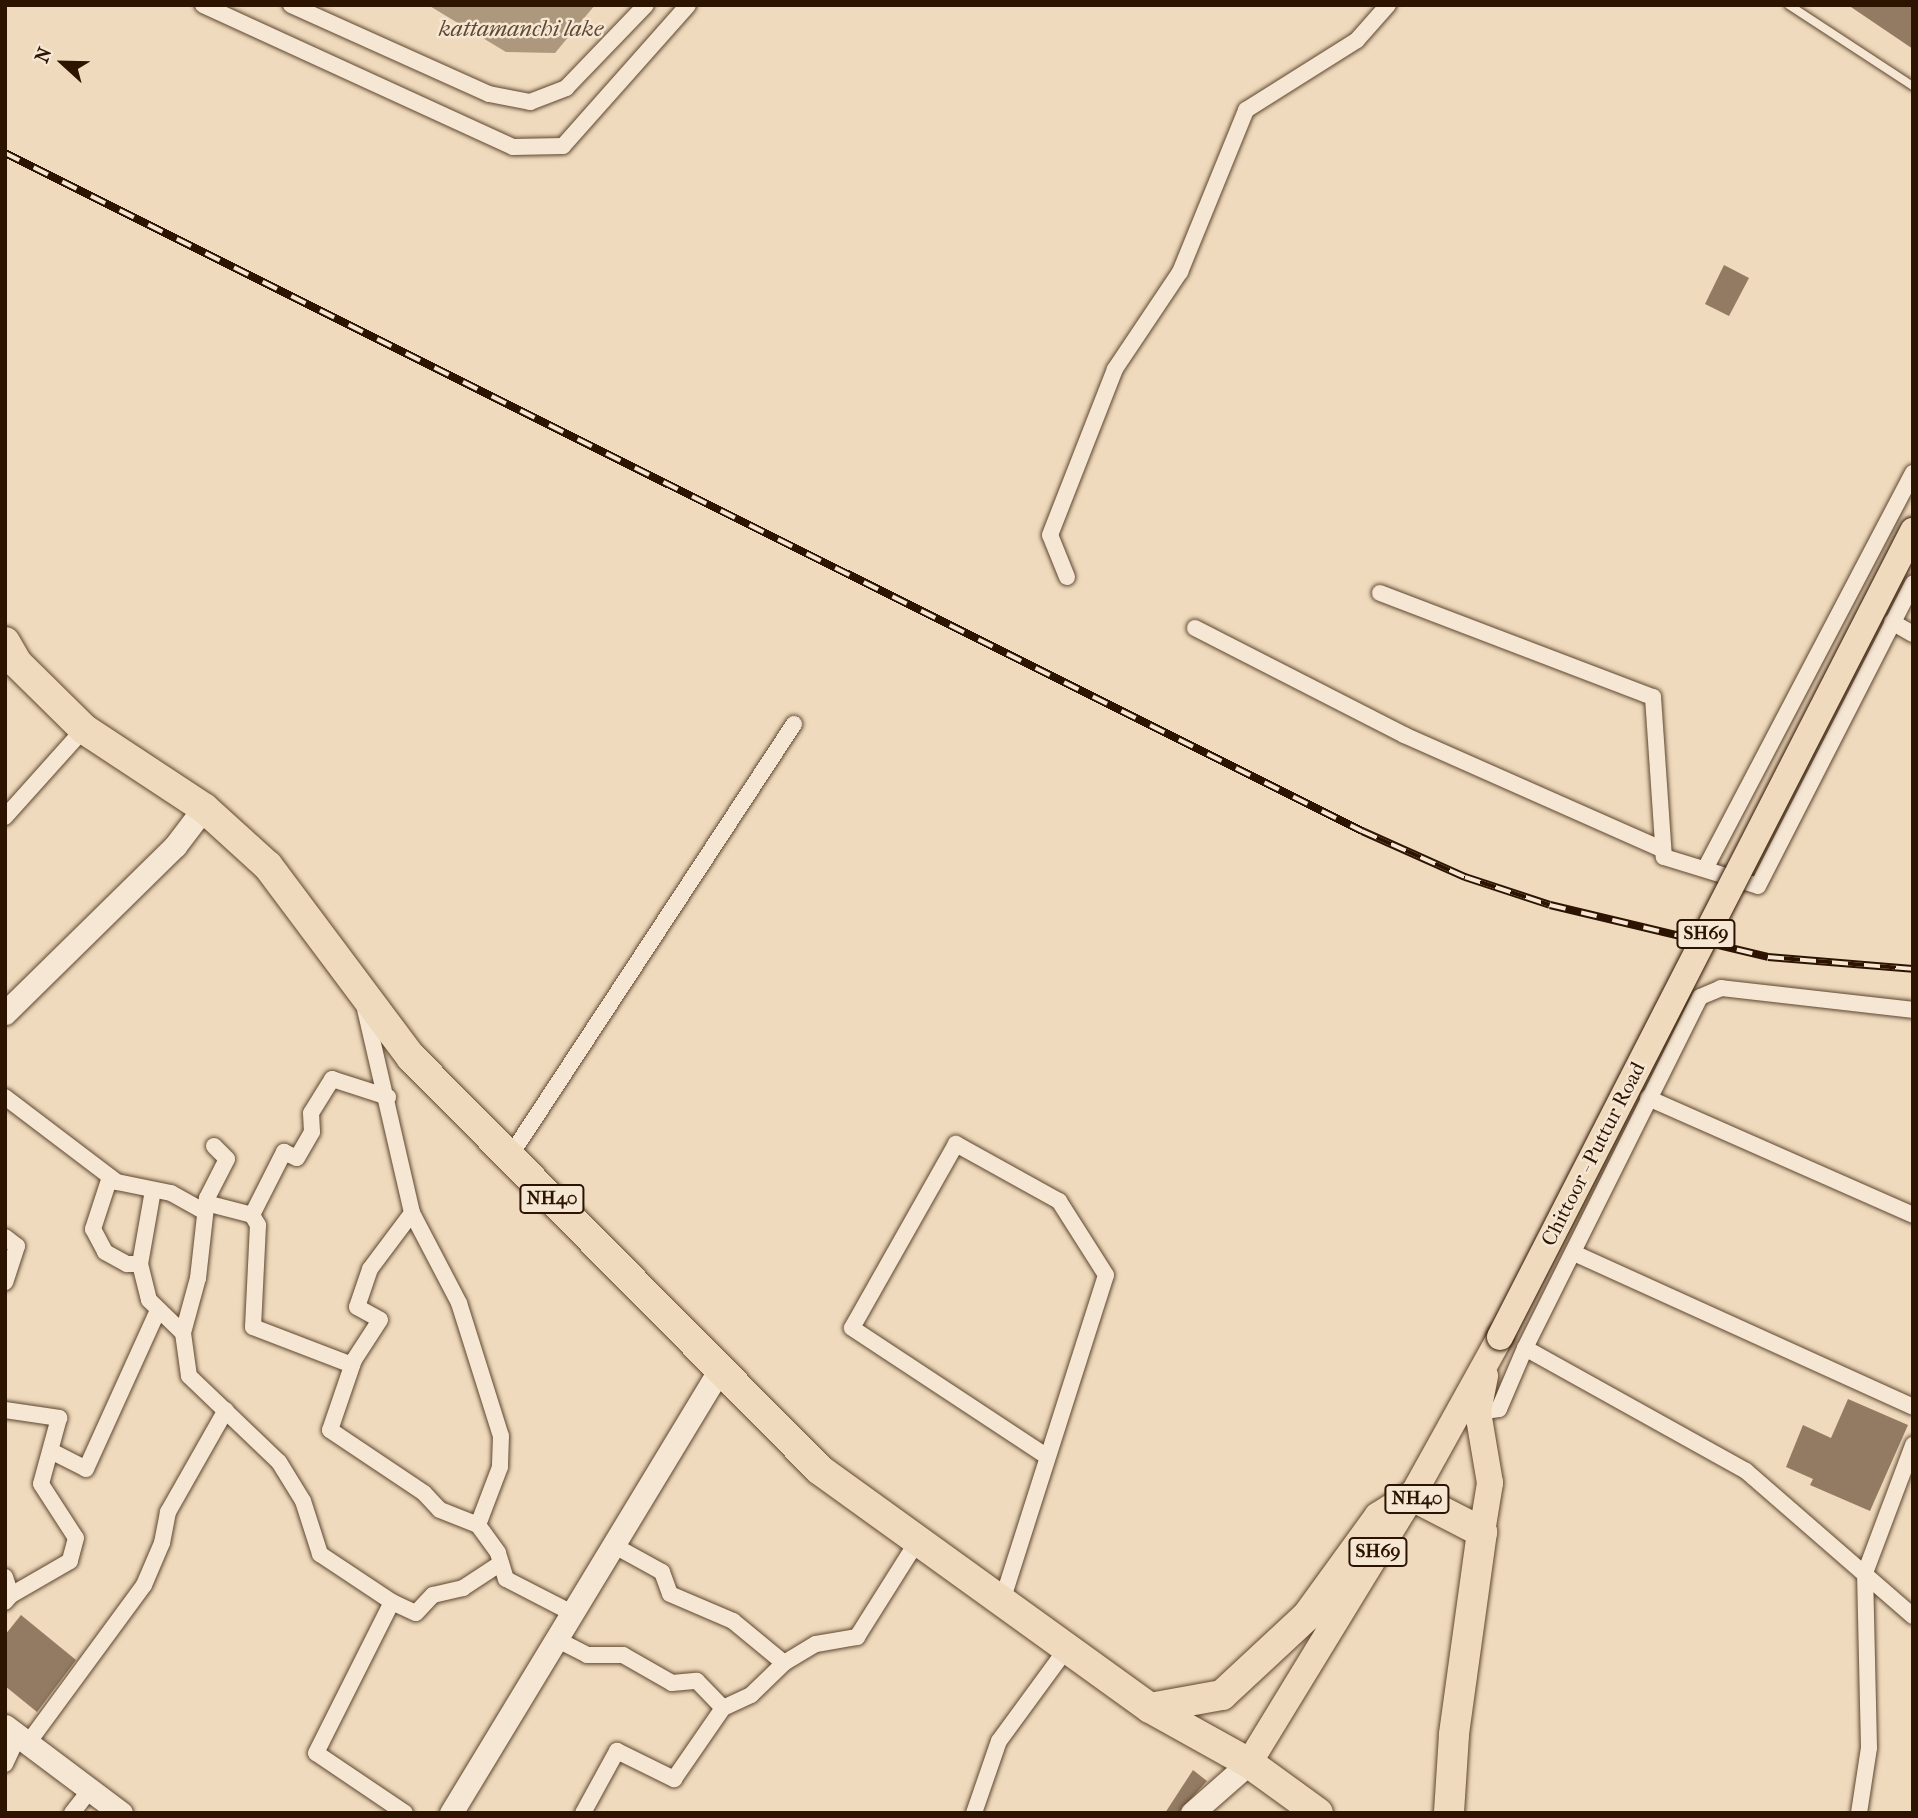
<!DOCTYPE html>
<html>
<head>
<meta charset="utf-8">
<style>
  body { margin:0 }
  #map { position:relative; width:1918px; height:1818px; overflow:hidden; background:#efdabd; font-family:"IM FELL French Canon",serif }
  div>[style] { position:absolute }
  .water>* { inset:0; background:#ad977d }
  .building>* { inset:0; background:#927b62 }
  .roads { filter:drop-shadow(0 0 2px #5e462f) drop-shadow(0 0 2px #5e462f) }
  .lane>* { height:8px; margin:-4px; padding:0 4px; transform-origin:4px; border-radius:4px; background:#f5e7d4 }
  .street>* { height:16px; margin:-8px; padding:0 8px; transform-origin:8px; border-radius:8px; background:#f5e7d4 }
  .secondary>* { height:23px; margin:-11.5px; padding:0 11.5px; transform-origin:11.5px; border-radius:11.5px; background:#f5e7d4 }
  .primary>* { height:26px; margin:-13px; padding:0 13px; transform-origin:13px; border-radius:13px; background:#efdabd }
  .highway>* { height:30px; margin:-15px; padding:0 15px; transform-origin:15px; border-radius:15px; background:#efdabd }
  .rail>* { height:8px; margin-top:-4px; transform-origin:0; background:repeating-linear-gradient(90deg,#f5e7d4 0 16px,#2d1400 0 32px); box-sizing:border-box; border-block:2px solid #2d1400 }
  .bridges { filter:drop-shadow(0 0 2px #2d1400) drop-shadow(0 0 2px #2d1400) }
  .primary-bridge>* { height:26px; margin:-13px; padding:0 13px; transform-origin:13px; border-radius:13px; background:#efdabd }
  span { translate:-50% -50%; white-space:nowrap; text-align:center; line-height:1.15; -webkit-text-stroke:5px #f5e7d4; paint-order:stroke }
  .shield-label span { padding:2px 5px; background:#f5e7d4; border:2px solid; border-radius:5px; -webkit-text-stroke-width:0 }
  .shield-label { font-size:19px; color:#2d1400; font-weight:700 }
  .street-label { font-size:21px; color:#2d1400 }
  .water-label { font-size:23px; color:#604832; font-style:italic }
  .frame { position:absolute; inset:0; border:7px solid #2d1400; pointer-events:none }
  .north { position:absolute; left:28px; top:28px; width:70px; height:70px; -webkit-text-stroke:5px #f5e7d4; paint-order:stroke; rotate:292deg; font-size:19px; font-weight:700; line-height:28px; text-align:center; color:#2d1400 }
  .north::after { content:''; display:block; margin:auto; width:24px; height:32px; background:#2d1400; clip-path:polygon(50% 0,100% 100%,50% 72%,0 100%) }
</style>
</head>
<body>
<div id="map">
  <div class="water">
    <i style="clip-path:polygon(428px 5px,595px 5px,555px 53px,506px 52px)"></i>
  </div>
  <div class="building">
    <i style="clip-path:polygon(1848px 5px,1913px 5px,1913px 49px)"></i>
    <i style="clip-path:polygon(1724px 265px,1749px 278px,1729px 316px,1705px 304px)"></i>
    <i style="clip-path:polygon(1848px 1399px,1908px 1425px,1870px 1511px,1810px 1485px,1813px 1479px,1786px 1467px,1803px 1425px,1831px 1438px)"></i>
    <i style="clip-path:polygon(21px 1615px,76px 1660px,37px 1712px,5px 1686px,5px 1635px)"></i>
    <i style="clip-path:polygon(1193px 1770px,1207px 1781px,1178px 1813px,1165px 1813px)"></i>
  </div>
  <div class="roads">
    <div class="lane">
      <i style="left:1789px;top:5px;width:148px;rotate:33.2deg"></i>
    </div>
    <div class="street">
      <i style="left:203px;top:5px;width:341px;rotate:24.6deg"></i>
      <i style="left:513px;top:147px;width:50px;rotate:-1.1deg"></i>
      <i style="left:563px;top:146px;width:188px;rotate:-48.4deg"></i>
      <i style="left:291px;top:5px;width:217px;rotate:24.2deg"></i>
      <i style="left:489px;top:94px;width:42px;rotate:11deg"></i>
      <i style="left:530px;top:102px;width:39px;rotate:-21deg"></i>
      <i style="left:566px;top:88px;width:115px;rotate:-46.1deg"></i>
      <i style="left:1067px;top:577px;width:45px;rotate:-112deg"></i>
      <i style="left:1050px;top:535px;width:178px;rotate:-68.6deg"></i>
      <i style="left:1115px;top:369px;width:117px;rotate:-56.2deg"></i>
      <i style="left:1180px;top:272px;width:175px;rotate:-67.8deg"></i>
      <i style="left:1246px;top:110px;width:131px;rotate:-32.2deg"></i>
      <i style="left:1357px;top:40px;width:47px;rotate:-48.5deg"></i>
      <i style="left:1380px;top:593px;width:292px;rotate:20.9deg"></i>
      <i style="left:1653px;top:697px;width:160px;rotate:86.1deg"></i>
      <i style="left:1892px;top:622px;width:24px;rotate:30deg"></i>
      <i style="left:1195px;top:628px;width:235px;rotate:27.1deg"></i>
      <i style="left:1404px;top:735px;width:283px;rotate:23.9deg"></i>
      <i style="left:1663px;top:850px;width:7px;rotate:82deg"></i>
      <i style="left:1664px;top:857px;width:98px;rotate:17.1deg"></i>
      <i style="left:1758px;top:886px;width:340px;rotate:-62.9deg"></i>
      <i style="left:5px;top:817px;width:118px;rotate:-48.1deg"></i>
      <i style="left:1706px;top:867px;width:445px;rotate:-62.3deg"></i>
      <i style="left:365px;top:1009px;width:209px;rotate:77deg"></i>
      <i style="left:412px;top:1213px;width:102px;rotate:62.4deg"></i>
      <i style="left:459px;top:1303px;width:139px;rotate:72.5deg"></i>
      <i style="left:501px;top:1436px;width:31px;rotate:92deg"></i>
      <i style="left:500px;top:1467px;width:62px;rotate:110.8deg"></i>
      <i style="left:478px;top:1525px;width:34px;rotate:54deg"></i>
      <i style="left:498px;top:1553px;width:27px;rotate:73deg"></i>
      <i style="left:506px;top:1579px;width:74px;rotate:27.3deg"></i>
      <i style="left:5px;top:1097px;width:141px;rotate:37.2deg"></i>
      <i style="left:117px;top:1182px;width:55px;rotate:11.5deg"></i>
      <i style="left:171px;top:1193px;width:39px;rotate:29deg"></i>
      <i style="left:1648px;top:1098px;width:290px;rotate:23.8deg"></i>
      <i style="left:214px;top:1146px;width:18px;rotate:45deg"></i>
      <i style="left:227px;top:1159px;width:44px;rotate:117.1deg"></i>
      <i style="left:207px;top:1198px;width:81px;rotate:96.4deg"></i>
      <i style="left:198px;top:1278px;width:57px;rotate:105.3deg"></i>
      <i style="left:183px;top:1333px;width:43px;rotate:82.1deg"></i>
      <i style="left:189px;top:1376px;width:124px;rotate:43.7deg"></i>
      <i style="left:279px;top:1462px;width:46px;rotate:58.4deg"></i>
      <i style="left:303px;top:1501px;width:56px;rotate:72.2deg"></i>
      <i style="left:320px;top:1554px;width:87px;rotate:33.7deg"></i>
      <i style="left:510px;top:1156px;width:517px;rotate:-56.68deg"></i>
      <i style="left:110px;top:1177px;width:55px;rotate:108.1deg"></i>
      <i style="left:93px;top:1229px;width:26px;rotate:62deg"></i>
      <i style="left:105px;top:1252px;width:25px;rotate:29deg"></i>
      <i style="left:127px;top:1264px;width:13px"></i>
      <i style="left:140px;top:1264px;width:75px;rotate:-80deg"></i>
      <i style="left:206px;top:1203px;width:48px;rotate:14.6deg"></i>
      <i style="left:252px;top:1215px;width:71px;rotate:-63.1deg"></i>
      <i style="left:284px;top:1152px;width:14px;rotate:25deg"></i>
      <i style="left:297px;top:1158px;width:30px;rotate:-60deg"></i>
      <i style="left:312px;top:1132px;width:19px;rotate:-93deg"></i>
      <i style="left:311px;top:1113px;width:40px;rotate:-58deg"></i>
      <i style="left:332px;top:1079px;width:59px;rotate:17.8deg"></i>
      <i style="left:412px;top:1213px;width:70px;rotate:126.9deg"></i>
      <i style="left:370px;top:1269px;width:40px;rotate:108.9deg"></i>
      <i style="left:357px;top:1307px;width:26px;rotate:29deg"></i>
      <i style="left:380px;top:1320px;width:48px;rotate:123deg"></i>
      <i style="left:354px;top:1360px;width:74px;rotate:108.9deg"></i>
      <i style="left:330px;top:1430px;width:113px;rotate:33.8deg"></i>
      <i style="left:424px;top:1493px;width:23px;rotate:47deg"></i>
      <i style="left:440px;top:1510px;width:41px;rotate:21.5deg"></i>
      <i style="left:252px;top:1215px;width:12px;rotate:59deg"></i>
      <i style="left:258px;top:1225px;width:102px;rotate:92.8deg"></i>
      <i style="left:253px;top:1327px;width:106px;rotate:21deg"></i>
      <i style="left:5px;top:1237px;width:15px;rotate:37deg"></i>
      <i style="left:17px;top:1246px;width:38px;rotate:108deg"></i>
      <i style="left:1574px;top:1253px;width:372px;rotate:24.4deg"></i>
      <i style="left:140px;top:1264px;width:37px;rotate:76deg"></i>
      <i style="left:149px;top:1300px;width:47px;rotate:44.1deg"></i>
      <i style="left:1525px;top:1348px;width:392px;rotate:-63.5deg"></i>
      <i style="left:1700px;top:997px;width:23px;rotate:-23deg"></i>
      <i style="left:1721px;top:988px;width:193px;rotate:6.5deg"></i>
      <i style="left:5px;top:1410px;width:55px;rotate:8.4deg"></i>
      <i style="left:59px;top:1418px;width:68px;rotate:105.3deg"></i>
      <i style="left:41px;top:1484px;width:64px;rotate:57.1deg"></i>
      <i style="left:76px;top:1538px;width:24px;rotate:105deg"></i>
      <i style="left:70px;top:1561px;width:68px;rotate:150deg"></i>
      <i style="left:1471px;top:1413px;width:28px;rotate:-8deg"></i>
      <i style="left:1499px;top:1409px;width:66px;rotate:-66.9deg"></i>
      <i style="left:1525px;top:1348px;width:253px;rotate:29.1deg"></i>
      <i style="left:1746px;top:1471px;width:221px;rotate:41deg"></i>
      <i style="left:51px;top:1451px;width:39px;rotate:27deg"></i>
      <i style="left:86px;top:1469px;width:175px;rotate:-65.6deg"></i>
      <i style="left:613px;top:1545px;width:56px;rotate:28.9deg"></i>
      <i style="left:662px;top:1572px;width:23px;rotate:70deg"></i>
      <i style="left:670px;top:1594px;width:69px;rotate:23.2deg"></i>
      <i style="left:733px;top:1621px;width:66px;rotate:39.5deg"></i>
      <i style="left:5px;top:1577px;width:19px;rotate:72deg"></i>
      <i style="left:11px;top:1595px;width:9px;rotate:131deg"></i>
      <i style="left:1002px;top:1601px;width:342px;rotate:-72.3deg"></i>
      <i style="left:1106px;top:1275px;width:88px;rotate:-122.4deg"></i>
      <i style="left:1059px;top:1201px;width:118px;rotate:-151deg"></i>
      <i style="left:956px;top:1144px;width:211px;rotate:119.5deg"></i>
      <i style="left:852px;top:1328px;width:232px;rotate:33.4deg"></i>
      <i style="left:556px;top:1639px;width:35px;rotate:27deg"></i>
      <i style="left:587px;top:1655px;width:36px"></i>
      <i style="left:623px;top:1655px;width:56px;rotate:29.7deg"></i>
      <i style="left:672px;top:1683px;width:25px;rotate:-5deg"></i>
      <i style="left:697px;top:1681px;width:37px;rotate:46deg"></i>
      <i style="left:28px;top:1743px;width:196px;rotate:-53.7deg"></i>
      <i style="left:144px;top:1585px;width:46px;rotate:-66.8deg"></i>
      <i style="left:162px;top:1543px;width:32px;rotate:-79deg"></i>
      <i style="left:168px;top:1512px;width:117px;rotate:-60.4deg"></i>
      <i style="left:5px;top:1764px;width:31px;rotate:-65deg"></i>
      <i style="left:72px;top:1813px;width:29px;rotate:-52deg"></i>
      <i style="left:405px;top:1813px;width:107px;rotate:-146deg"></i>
      <i style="left:316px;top:1753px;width:169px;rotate:-63.3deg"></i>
      <i style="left:392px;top:1602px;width:26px;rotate:25deg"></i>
      <i style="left:416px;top:1613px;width:25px;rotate:-47deg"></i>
      <i style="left:433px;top:1595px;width:31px;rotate:-13deg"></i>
      <i style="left:463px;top:1588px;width:45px;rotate:-33.3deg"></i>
      <i style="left:583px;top:1813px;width:71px;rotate:-61.3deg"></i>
      <i style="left:617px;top:1751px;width:64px;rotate:26.2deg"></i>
      <i style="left:674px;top:1779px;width:86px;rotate:-55.4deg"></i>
      <i style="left:723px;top:1708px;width:31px;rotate:-25deg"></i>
      <i style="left:751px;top:1695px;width:46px;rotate:-44.1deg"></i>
      <i style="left:784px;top:1663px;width:37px;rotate:-31deg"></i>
      <i style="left:816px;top:1644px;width:42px;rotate:-9.7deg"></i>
      <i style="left:857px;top:1637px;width:115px;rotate:-57.8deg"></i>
      <i style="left:974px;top:1813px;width:76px;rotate:-70.9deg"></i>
      <i style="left:999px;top:1741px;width:115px;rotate:-53.8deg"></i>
      <i style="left:1859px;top:1813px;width:66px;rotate:-81.3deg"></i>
      <i style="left:1869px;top:1748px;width:175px;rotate:-91.3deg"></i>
      <i style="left:1865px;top:1573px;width:137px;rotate:-69.4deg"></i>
    </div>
    <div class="secondary">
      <i style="left:5px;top:1013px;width:238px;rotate:-44.5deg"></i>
      <i style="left:175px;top:846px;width:48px;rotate:-52.7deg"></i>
      <i style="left:5px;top:1726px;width:145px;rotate:36.9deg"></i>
      <i style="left:451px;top:1813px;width:519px;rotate:-58.79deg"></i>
      <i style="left:1192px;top:1813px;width:76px;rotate:-41.3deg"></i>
    </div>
    <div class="primary">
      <i style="left:1482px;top:1532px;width:50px;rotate:-80.7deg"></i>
      <i style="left:1490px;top:1483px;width:72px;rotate:-99.6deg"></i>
      <i style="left:1478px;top:1412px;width:37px;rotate:-79deg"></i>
      <i style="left:1249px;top:1763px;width:313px;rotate:-58.6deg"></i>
      <i style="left:1412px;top:1496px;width:182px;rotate:-61deg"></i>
    </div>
    <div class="highway">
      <i style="left:5px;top:642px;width:24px;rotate:60deg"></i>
      <i style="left:17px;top:663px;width:94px;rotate:44.6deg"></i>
      <i style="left:84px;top:729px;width:144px;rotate:33.4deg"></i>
      <i style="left:204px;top:808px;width:86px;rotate:42.2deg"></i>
      <i style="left:268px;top:866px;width:239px;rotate:53.2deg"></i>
      <i style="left:411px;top:1057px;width:581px;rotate:45.28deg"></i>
      <i style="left:820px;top:1470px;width:407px;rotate:35.8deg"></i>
      <i style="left:1150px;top:1708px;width:113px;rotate:29.1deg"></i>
      <i style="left:1249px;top:1763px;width:85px;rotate:35.9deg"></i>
      <i style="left:1150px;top:1708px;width:73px;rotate:-10.2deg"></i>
      <i style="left:1222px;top:1695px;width:116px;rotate:-42.9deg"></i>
      <i style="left:1307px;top:1616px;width:122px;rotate:-54deg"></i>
      <i style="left:1379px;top:1517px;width:39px;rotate:-32deg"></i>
      <i style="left:1412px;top:1496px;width:79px;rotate:27.2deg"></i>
      <i style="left:1482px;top:1532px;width:205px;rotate:97.9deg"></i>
      <i style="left:1454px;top:1735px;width:78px;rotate:93.7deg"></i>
    </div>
  </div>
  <div class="rail">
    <i style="left:5px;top:153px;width:1517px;rotate:26.55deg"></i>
    <i style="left:1362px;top:831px;width:113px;rotate:24.1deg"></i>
    <i style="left:1465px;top:877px;width:89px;rotate:18.2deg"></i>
    <i style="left:1550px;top:905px;width:224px;rotate:13.4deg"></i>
    <i style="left:1768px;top:957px;width:145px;rotate:4.7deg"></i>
  </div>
  <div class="bridges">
    <div class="primary-bridge">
      <i style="left:1500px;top:1337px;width:906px;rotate:-62.87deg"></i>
    </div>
  </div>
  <div class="shield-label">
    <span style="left:1706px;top:934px">SH69</span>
    <span style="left:552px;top:1199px">NH40</span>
    <span style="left:1417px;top:1499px">NH40</span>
    <span style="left:1378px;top:1552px">SH69</span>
  </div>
  <div class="street-label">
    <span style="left:1593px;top:1154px;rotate:-63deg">Chittoor - Puttur Road</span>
  </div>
  <div class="water-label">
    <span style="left:521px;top:29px">kattamanchi lake</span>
  </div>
  <div class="frame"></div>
  <div class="north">N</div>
</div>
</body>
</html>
